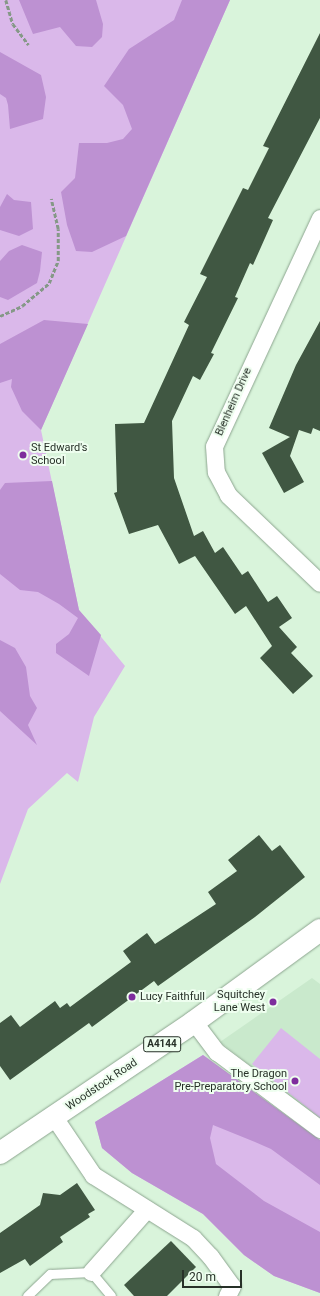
<!DOCTYPE html>
<html>
<head>
<meta charset="utf-8">
<style>
  body { margin:0 }
  #map { position:relative; width:320px; height:1296px; overflow:hidden; background:#d9f4db; font-family:Roboto,sans-serif }
  div>[style] { position:absolute }
  .built>* { inset:0; background:#c9e9cc }
  .green>* { inset:0; background:#dab8ea }
  .forest>* { inset:0; background:#bd91d2 }
  .building>* { inset:0; background:#405742 }
  .path>* { height:2.5px; margin-top:-1.25px; transform-origin:0; background:repeating-linear-gradient(90deg,#859887 0 4px,transparent 0 6px) }
  .roads { filter:drop-shadow(0 0 1px #8ca58f) drop-shadow(0 0 1px #8ca58f) }
  .lane>* { height:9px; margin:-4.5px; padding:0 4.5px; transform-origin:4.5px; border-radius:4.5px; background:#fff }
  .street>* { height:17px; margin:-8.5px; padding:0 8.5px; transform-origin:8.5px; border-radius:8.5px; background:#fff }
  .primary>* { height:22px; margin:-11px; padding:0 11px; transform-origin:11px; border-radius:11px; background:#fff }
  .dots>* { width:11px; height:11px; translate:-50% -50%; box-sizing:border-box; border:2px solid #eefeef; border-radius:50% }
  span { translate:-50% -50%; white-space:nowrap; text-align:center; line-height:1.15; -webkit-text-stroke:4px #eefeef; paint-order:stroke }
  .shield-label span { padding:1px 3px; background:#eefeef; border:1px solid; border-radius:3px; -webkit-text-stroke-width:0 }
  .shield-label { font-size:10px; color:#273128; font-weight:700 }
  .street-label { font-size:11px; color:#273128 }
  .poi-label { font-size:11px; color:#273128 }
  .left { translate:0 -50%; text-align:left }
  .right { translate:-100% -50%; text-align:right }
  .scale { position:absolute; left:182px; top:1270px; width:60px; height:18px; box-sizing:border-box; border:2px solid #273128; border-top:0; padding-left:5px; font-size:12px; line-height:14px; white-space:nowrap; color:#273128; -webkit-text-stroke:3px #eefeef; paint-order:stroke }
</style>
</head>
<body>
<div id="map">
  <div class="built">
    <i style="clip-path:polygon(312px 978px,320px 984px,320px 1120px,220px 1042px)"></i>
  </div>
  <div class="green">
    <i style="clip-path:polygon(0 0,230px 0,41px 430px,79px 610px,125px 666px,94px 717px,78px 782px,67px 773px,28px 809px,0 884px)"></i>
    <i style="clip-path:polygon(281px 1028px,320px 1059px,320px 1118px,252px 1064px)"></i>
    <i style="clip-path:polygon(203px 1055px,320px 1140px,320px 1293px,274px 1276px,244px 1255px,203px 1214px,132px 1173px,102px 1148px,95px 1122px)"></i>
  </div>
  <div class="forest">
    <i style="clip-path:polygon(19px 0,96px 0,103px 24px,102px 37px,92px 47px,76px 46px,60px 27px,33px 34px)"></i>
    <i style="clip-path:polygon(182px 0,230px 0,126px 236px,92px 252px,76px 251px,67px 225px,61px 192px,75px 178px,79px 143px,107px 143px,123px 139px,132px 129px,123px 105px,104px 86px,129px 49px,174px 20px)"></i>
    <i style="clip-path:polygon(0 52px,41px 75px,46px 97px,43px 119px,10px 129px,8px 105px,6px 98px,0 94px)"></i>
    <i style="clip-path:polygon(7px 194px,14px 200px,31px 202px,33px 229px,19px 236px,0 230px,0 207px)"></i>
    <i style="clip-path:polygon(22px 245px,42px 252px,40px 271px,37px 283px,8px 300px,0 297px,0 261px,9px 251px)"></i>
    <i style="clip-path:polygon(44px 320px,88px 324px,41px 430px,22px 411px,11px 387px,12px 379px,0 383px,0 344px)"></i>
    <i style="clip-path:polygon(52px 481px,79px 610px,101px 635px,89px 676px,56px 653px,56px 644px,69px 634px,78px 618px,59px 604px,38px 592px,20px 590px,0 574px,0 490px,5px 483px)"></i>
    <i style="clip-path:polygon(0 640px,15px 648px,26px 667px,30px 696px,37px 708px,28px 725px,37px 745px,0 711px)"></i>
    <i style="clip-path:polygon(203px 1055px,320px 1140px,320px 1185px,271px 1149px,255px 1142px,213px 1125px,210px 1138px,216px 1164px,264px 1201px,320px 1232px,320px 1293px,274px 1276px,244px 1255px,203px 1214px,132px 1173px,102px 1148px,95px 1122px)"></i>
  </div>
  <div class="building">
    <i style="clip-path:polygon(320px 33px,320px 118px,268px 218px,273px 220px,253px 265px,250px 263px,235px 297px,238px 298px,211px 353px,214px 354px,200px 380px,193px 376px,172px 421px,174px 478px,194px 536px,203px 531px,215px 553px,223px 547px,242px 575px,248px 571px,268px 602px,277px 596px,292px 618px,279px 627px,297px 647px,291px 653px,313px 676px,293px 694px,260px 658px,272px 646px,246px 606px,235px 614px,195px 556px,179px 564px,158px 525px,129px 534px,114px 493px,117px 492px,115px 424px,144px 423px,189px 325px,184px 322px,207px 277px,200px 274px,243px 188px,248px 190px,269px 148px,263px 146px)"></i>
    <i style="clip-path:polygon(320px 321px,320px 431px,313px 428px,311px 434px,299px 430px,290px 456px,304px 482px,284px 493px,262px 453px,290px 437px,269px 428px,296px 365px)"></i>
    <i style="clip-path:polygon(259px 835px,272px 851px,280px 845px,305px 877px,255px 917px,158px 986px,154px 981px,92px 1027px,89px 1023px,10px 1080px,0 1066px,0 1023px,11px 1015px,20px 1027px,55px 1001px,60px 1008px,67px 1003px,70px 1007px,131px 962px,123px 951px,147px 933px,155px 944px,216px 904px,208px 892px,237px 871px,228px 860px)"></i>
    <i style="clip-path:polygon(77px 1183px,95px 1210px,88px 1214px,90px 1217px,60px 1237px,63px 1242px,30px 1266px,25px 1259px,0 1273px,0 1233px,40px 1205px,43px 1193px,60px 1195px)"></i>
    <i style="clip-path:polygon(171px 1241px,196px 1267px,167px 1296px,134px 1296px,124px 1285px)"></i>
  </div>
  <div class="path">
    <i style="left:6px;top:0;width:25px;rotate:74deg"></i>
    <i style="left:13px;top:24px;width:26px;rotate:53deg"></i>
    <i style="left:0;top:316px;width:24px;rotate:-24deg"></i>
    <i style="left:22px;top:306px;width:35px;rotate:-40deg"></i>
    <i style="left:49px;top:283px;width:24px;rotate:-68deg"></i>
    <i style="left:58px;top:261px;width:32px;rotate:-90deg"></i>
    <i style="left:58px;top:229px;width:31px;rotate:-103deg"></i>
  </div>
  <div class="roads">
    <div class="lane">
      <i style="left:27px;top:1296px;width:32px;rotate:-44deg"></i>
      <i style="left:50px;top:1274px;width:41px;rotate:-2.8deg"></i>
      <i style="left:91px;top:1272px;width:31px;rotate:50deg"></i>
    </div>
    <div class="street">
      <i style="left:320px;top:218px;width:251px;rotate:114.9deg"></i>
      <i style="left:214px;top:446px;width:26px;rotate:86deg"></i>
      <i style="left:216px;top:472px;width:26px;rotate:62deg"></i>
      <i style="left:228px;top:495px;width:127px;rotate:43.7deg"></i>
      <i style="left:194px;top:1022px;width:38px;rotate:53deg"></i>
      <i style="left:217px;top:1052px;width:129px;rotate:36.8deg"></i>
      <i style="left:54px;top:1117px;width:70px;rotate:56.1deg"></i>
      <i style="left:93px;top:1175px;width:118px;rotate:32.2deg"></i>
      <i style="left:193px;top:1238px;width:25px;rotate:47deg"></i>
      <i style="left:210px;top:1256px;width:37px;rotate:54deg"></i>
      <i style="left:232px;top:1286px;width:11px;rotate:117deg"></i>
      <i style="left:91px;top:1272px;width:84px;rotate:-48.4deg"></i>
    </div>
    <div class="primary">
      <i style="left:0;top:1153px;width:234px;rotate:-34deg"></i>
      <i style="left:194px;top:1022px;width:156px;rotate:-36.1deg"></i>
    </div>
  </div>
  <div class="dots">
    <i style="left:23px;top:455px;background:#7e2d9d"></i>
    <i style="left:132px;top:997px;background:#7e2d9d"></i>
    <i style="left:273px;top:1002px;background:#7e2d9d"></i>
    <i style="left:295px;top:1081px;background:#7e2d9d"></i>
  </div>
  <div class="shield-label">
    <span style="left:162px;top:1044px">A4144</span>
  </div>
  <div class="street-label">
    <span style="left:234px;top:402px;rotate:-66deg">Blenheim Drive</span>
    <span style="left:102px;top:1085px;rotate:-34deg">Woodstock Road</span>
  </div>
  <div class="poi-label">
    <span class="left" style="left:31px;top:455px">St Edward's<br>School</span>
    <span class="right" style="left:265px;top:1002px">Squitchey<br>Lane West</span>
    <span class="left" style="left:140px;top:997px">Lucy Faithfull</span>
    <span class="right" style="left:287px;top:1081px">The Dragon<br>Pre-Preparatory School</span>
  </div>
  <div class="scale">20 m</div>
</div>
</body>
</html>
